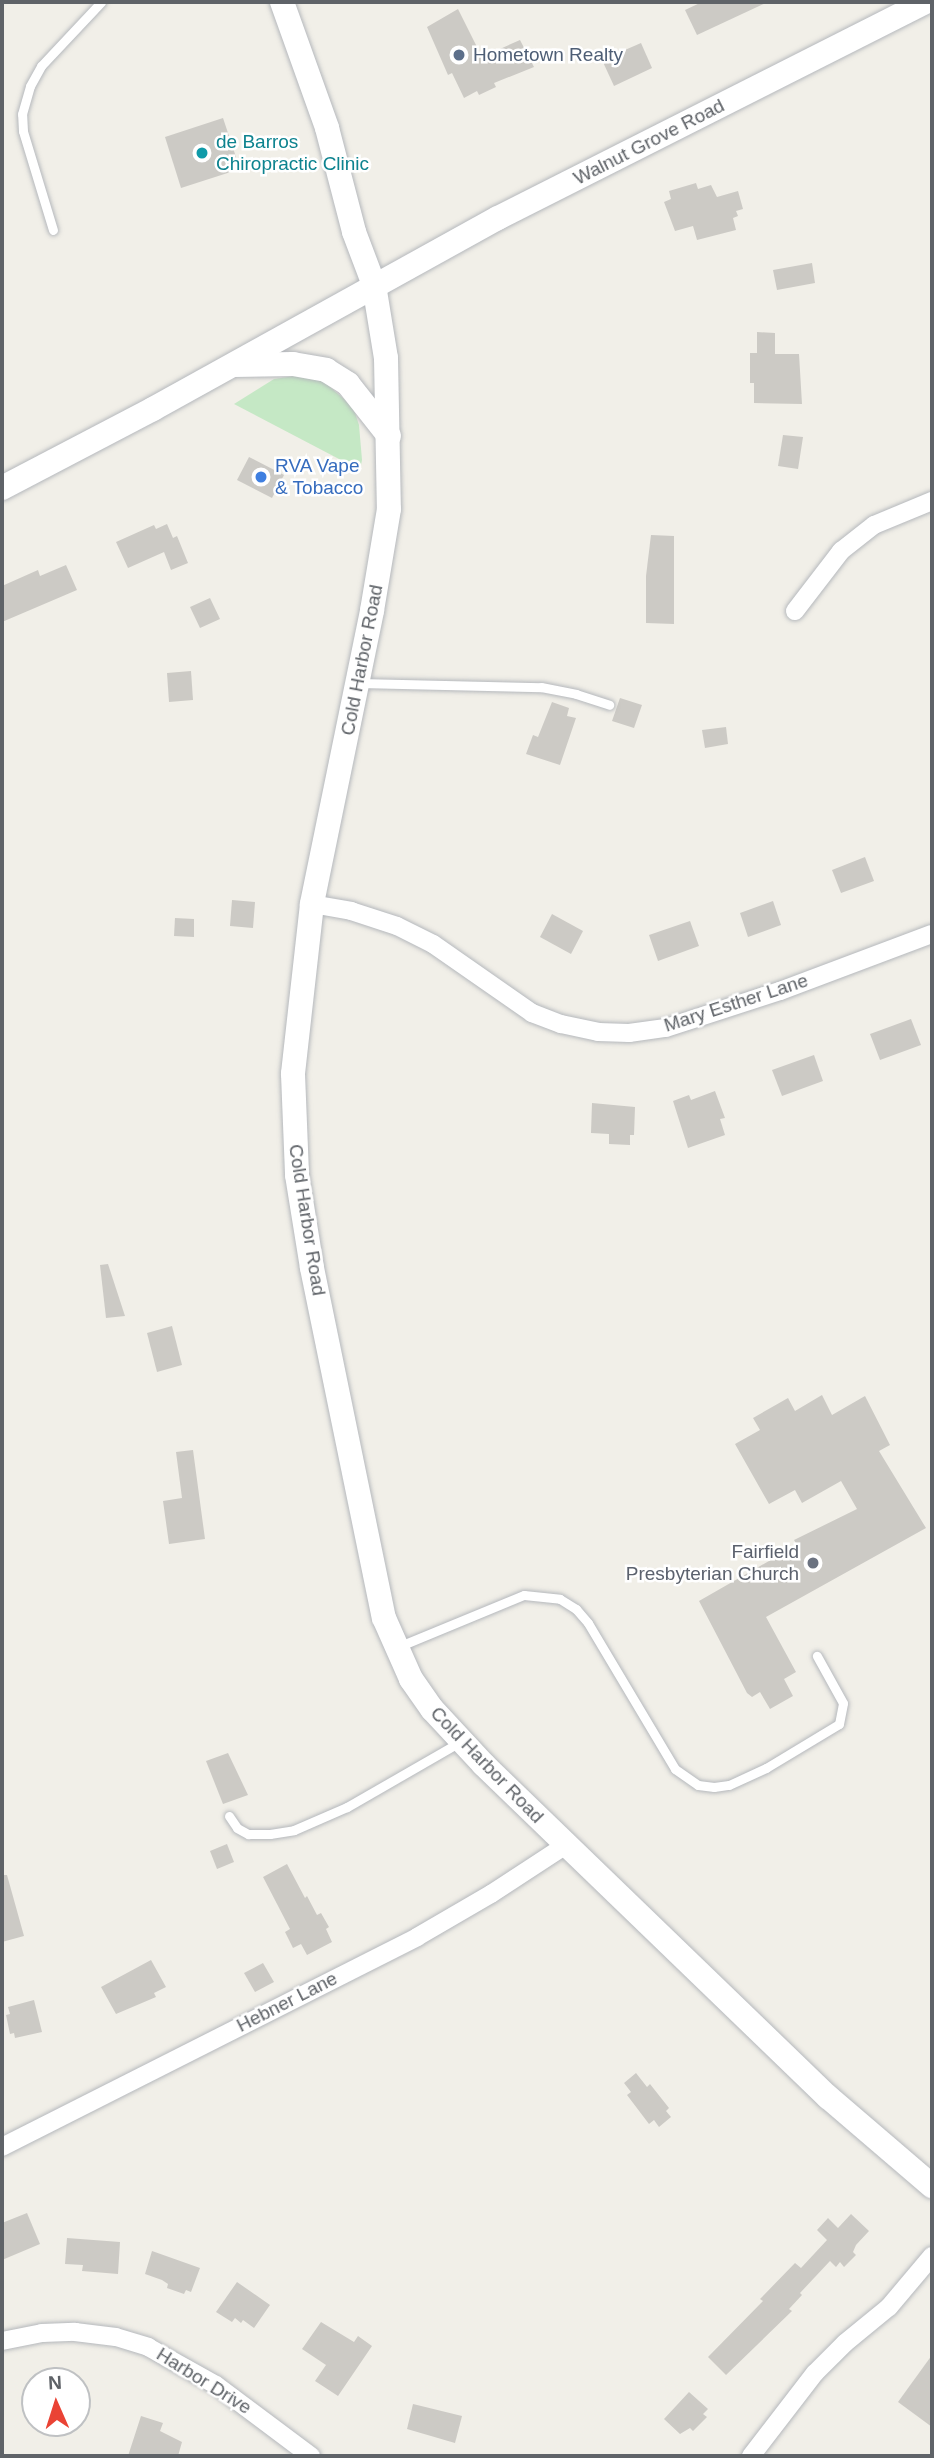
<!DOCTYPE html>
<html>
<head>
<meta charset="utf-8">
<style>
  body { margin:0 }
  #map { position:relative; width:934px; height:2458px; overflow:hidden; background:#f1efe8; font-family:Helvetica,sans-serif }
  div>[style] { position:absolute }
  .green>* { inset:0; background:#c5e8c5 }
  .building>* { inset:0; background:#cccac5 }
  .roads { filter:drop-shadow(0 0 2px #b5b8bc) drop-shadow(0 0 2px #b5b8bc) }
  .lane>* { height:9px; margin:-4.5px; padding:0 4.5px; transform-origin:4.5px; border-radius:4.5px; background:#fff }
  .street>* { height:18px; margin:-9px; padding:0 9px; transform-origin:9px; border-radius:9px; background:#fff }
  .secondary>* { height:24px; margin:-12px; padding:0 12px; transform-origin:12px; border-radius:12px; background:#fff }
  .dots>* { width:19px; height:19px; translate:-50% -50%; box-sizing:border-box; border:4px solid #fff; border-radius:50% }
  span { translate:-50% -50%; white-space:nowrap; text-align:center; line-height:1.15; -webkit-text-stroke:5px #fff; paint-order:stroke }
  .service-label { font-size:19px; color:#4e5e75 }
  .left { translate:0 -50%; text-align:left }
  .culture-label { font-size:19px; color:#0d838f }
  .street-label { font-size:19px; color:#5f6368 }
  .shop-label { font-size:19px; color:#366cbe }
  .worship-label { font-size:19px; color:#5b616d }
  .right { translate:-100% -50%; text-align:right }
  .frame { position:absolute; inset:0; border:4px solid #5f6368; pointer-events:none }
  .north { position:absolute; left:21px; top:2367px; width:70px; height:70px; box-sizing:border-box; background:#fff; border:2px solid #bfc1c3; border-radius:50%; rotate:357deg; font-size:19px; font-weight:700; line-height:28px; text-align:center; color:#5f6368 }
  .north::after { content:''; display:block; margin:auto; width:24px; height:32px; background:#ea4335; clip-path:polygon(50% 0,100% 100%,50% 72%,0 100%) }
</style>
</head>
<body>
<div id="map">
  <div class="green">
    <i style="clip-path:polygon(301px 375px,322px 380px,353px 407px,359px 425px,362px 460px,360px 470px,234px 404px,274px 379px)"></i>
  </div>
  <div class="building">
    <i style="clip-path:polygon(702px 2px,768px 2px,697px 35px,685px 10px)"></i>
    <i style="clip-path:polygon(458px 9px,482px 57px,520px 40px,534px 67px,494px 83px,496px 87px,479px 95px,477px 91px,464px 98px,452px 73px,448px 75px,427px 27px)"></i>
    <i style="clip-path:polygon(641px 43px,652px 68px,614px 86px,602px 60px)"></i>
    <i style="clip-path:polygon(223px 118px,240px 169px,181px 188px,165px 137px)"></i>
    <i style="clip-path:polygon(696px 183px,698px 189px,711px 185px,717px 197px,738px 191px,743px 209px,736px 211px,738px 216px,733px 218px,736px 230px,697px 240px,693px 226px,675px 231px,664px 202px,671px 199px,669px 191px)"></i>
    <i style="clip-path:polygon(812px 263px,815px 283px,777px 290px,773px 270px)"></i>
    <i style="clip-path:polygon(757px 332px,775px 333px,775px 354px,799px 354px,802px 404px,754px 403px,754px 383px,750px 383px,750px 353px,757px 353px)"></i>
    <i style="clip-path:polygon(783px 435px,803px 437px,798px 469px,778px 466px)"></i>
    <i style="clip-path:polygon(249px 457px,284px 475px,272px 498px,237px 480px)"></i>
    <i style="clip-path:polygon(167px 524px,173px 538px,177px 536px,188px 563px,171px 570px,164px 552px,128px 568px,116px 542px,154px 525px,156px 529px)"></i>
    <i style="clip-path:polygon(651px 535px,674px 536px,674px 624px,646px 623px,646px 576px)"></i>
    <i style="clip-path:polygon(66px 565px,77px 590px,2px 622px,2px 586px,38px 570px,40px 576px)"></i>
    <i style="clip-path:polygon(210px 598px,220px 619px,200px 628px,190px 607px)"></i>
    <i style="clip-path:polygon(191px 671px,193px 700px,169px 702px,167px 673px)"></i>
    <i style="clip-path:polygon(620px 698px,642px 705px,634px 728px,612px 721px)"></i>
    <i style="clip-path:polygon(552px 702px,569px 708px,567px 716px,576px 718px,560px 765px,526px 754px,533px 735px,538px 737px)"></i>
    <i style="clip-path:polygon(726px 727px,728px 744px,705px 748px,702px 730px)"></i>
    <i style="clip-path:polygon(865px 857px,874px 881px,841px 893px,832px 870px)"></i>
    <i style="clip-path:polygon(232px 900px,255px 902px,253px 928px,230px 926px)"></i>
    <i style="clip-path:polygon(773px 901px,781px 925px,748px 937px,740px 913px)"></i>
    <i style="clip-path:polygon(552px 914px,583px 931px,571px 954px,540px 937px)"></i>
    <i style="clip-path:polygon(175px 918px,194px 919px,194px 937px,174px 936px)"></i>
    <i style="clip-path:polygon(690px 921px,699px 946px,658px 961px,649px 935px)"></i>
    <i style="clip-path:polygon(911px 1019px,921px 1045px,880px 1060px,870px 1034px)"></i>
    <i style="clip-path:polygon(814px 1055px,823px 1081px,782px 1096px,772px 1070px)"></i>
    <i style="clip-path:polygon(715px 1091px,725px 1118px,720px 1119px,725px 1135px,688px 1148px,673px 1101px,689px 1095px,691px 1100px)"></i>
    <i style="clip-path:polygon(592px 1103px,635px 1107px,634px 1135px,630px 1135px,630px 1145px,609px 1144px,609px 1134px,591px 1133px)"></i>
    <i style="clip-path:polygon(108px 1264px,125px 1316px,106px 1318px,100px 1265px)"></i>
    <i style="clip-path:polygon(172px 1326px,182px 1365px,157px 1372px,147px 1333px)"></i>
    <i style="clip-path:polygon(822px 1395px,832px 1415px,865px 1396px,890px 1445px,879px 1451px,926px 1528px,766px 1617px,796px 1672px,784px 1679px,793px 1696px,770px 1709px,760px 1692px,752px 1697px,747px 1693px,699px 1601px,797px 1545px,794px 1540px,857px 1509px,841px 1481px,802px 1503px,795px 1490px,769px 1504px,735px 1444px,760px 1430px,753px 1418px,788px 1398px,795px 1411px)"></i>
    <i style="clip-path:polygon(193px 1450px,205px 1539px,169px 1544px,163px 1501px,182px 1498px,176px 1452px)"></i>
    <i style="clip-path:polygon(228px 1753px,248px 1795px,223px 1804px,206px 1761px)"></i>
    <i style="clip-path:polygon(227px 1844px,234px 1862px,217px 1869px,210px 1851px)"></i>
    <i style="clip-path:polygon(287px 1864px,305px 1898px,307px 1896px,317px 1915px,321px 1913px,329px 1927px,326px 1929px,332px 1942px,307px 1955px,301px 1944px,293px 1948px,285px 1932px,290px 1929px,263px 1877px)"></i>
    <i style="clip-path:polygon(2px 1875px,7px 1875px,24px 1936px,2px 1942px)"></i>
    <i style="clip-path:polygon(151px 1960px,166px 1987px,154px 1993px,156px 1997px,116px 2014px,101px 1987px)"></i>
    <i style="clip-path:polygon(263px 1963px,274px 1982px,255px 1992px,244px 1973px)"></i>
    <i style="clip-path:polygon(34px 2000px,42px 2032px,15px 2038px,14px 2033px,10px 2034px,6px 2015px,10px 2014px,8px 2007px)"></i>
    <i style="clip-path:polygon(636px 2073px,647px 2087px,650px 2084px,669px 2108px,666px 2111px,671px 2117px,659px 2127px,654px 2120px,649px 2124px,627px 2095px,631px 2092px,624px 2083px)"></i>
    <i style="clip-path:polygon(27px 2213px,40px 2244px,2px 2260px,2px 2223px)"></i>
    <i style="clip-path:polygon(851px 2214px,869px 2231px,856px 2245px,853px 2252px,856px 2255px,844px 2267px,840px 2262px,836px 2267px,830px 2261px,800px 2293px,802px 2295px,789px 2309px,792px 2311px,726px 2375px,708px 2357px,763px 2301px,760px 2299px,795px 2263px,801px 2268px,827px 2240px,817px 2230px,828px 2218px,838px 2228px)"></i>
    <i style="clip-path:polygon(67px 2238px,120px 2242px,118px 2274px,82px 2271px,83px 2265px,65px 2264px)"></i>
    <i style="clip-path:polygon(152px 2251px,200px 2268px,191px 2292px,186px 2290px,184px 2294px,167px 2288px,168px 2284px,162px 2280px,145px 2274px)"></i>
    <i style="clip-path:polygon(237px 2282px,270px 2305px,254px 2328px,243px 2320px,241px 2323px,235px 2318px,232px 2322px,216px 2312px)"></i>
    <i style="clip-path:polygon(321px 2322px,354px 2342px,358px 2336px,372px 2346px,338px 2396px,315px 2381px,326px 2365px,302px 2349px)"></i>
    <i style="clip-path:polygon(932px 2355px,932px 2427px,898px 2402px)"></i>
    <i style="clip-path:polygon(689px 2392px,708px 2409px,703px 2414px,707px 2417px,693px 2431px,690px 2428px,680px 2434px,664px 2419px)"></i>
    <i style="clip-path:polygon(413px 2404px,462px 2416px,455px 2443px,407px 2429px)"></i>
    <i style="clip-path:polygon(141px 2416px,163px 2423px,160px 2431px,182px 2442px,178px 2456px,128px 2456px)"></i>
  </div>
  <div class="roads">
    <div class="lane">
      <i style="left:53px;top:230px;width:103px;rotate:-106.9deg"></i>
      <i style="left:23px;top:131px;width:17px;rotate:-93deg"></i>
      <i style="left:22px;top:114px;width:29px;rotate:-74deg"></i>
      <i style="left:30px;top:86px;width:23px;rotate:-61deg"></i>
      <i style="left:41px;top:66px;width:88px;rotate:-46.8deg"></i>
      <i style="left:359px;top:683px;width:182px;rotate:1.3deg"></i>
      <i style="left:541px;top:687px;width:36px;rotate:11deg"></i>
      <i style="left:576px;top:694px;width:35px;rotate:18deg"></i>
      <i style="left:400px;top:1646px;width:134px;rotate:-22.4deg"></i>
      <i style="left:524px;top:1595px;width:36px;rotate:6deg"></i>
      <i style="left:560px;top:1599px;width:19px;rotate:32deg"></i>
      <i style="left:576px;top:1609px;width:18px;rotate:49deg"></i>
      <i style="left:588px;top:1623px;width:170px;rotate:59.2deg"></i>
      <i style="left:675px;top:1769px;width:28px;rotate:35deg"></i>
      <i style="left:698px;top:1785px;width:16px;rotate:7deg"></i>
      <i style="left:714px;top:1787px;width:15px;rotate:-8deg"></i>
      <i style="left:729px;top:1785px;width:41px;rotate:-24.7deg"></i>
      <i style="left:766px;top:1768px;width:85px;rotate:-31.1deg"></i>
      <i style="left:839px;top:1724px;width:21px;rotate:-79deg"></i>
      <i style="left:843px;top:1703px;width:54px;rotate:-119deg"></i>
      <i style="left:229px;top:1816px;width:14px;rotate:56deg"></i>
      <i style="left:237px;top:1828px;width:13px;rotate:29deg"></i>
      <i style="left:248px;top:1834px;width:22px"></i>
      <i style="left:270px;top:1834px;width:24px;rotate:-9deg"></i>
      <i style="left:294px;top:1830px;width:58px;rotate:-23.5deg"></i>
      <i style="left:347px;top:1807px;width:130px;rotate:-29.9deg"></i>
    </div>
    <div class="street">
      <i style="left:795px;top:611px;width:76px;rotate:-52.5deg"></i>
      <i style="left:841px;top:551px;width:42px;rotate:-38.2deg"></i>
      <i style="left:874px;top:525px;width:63px;rotate:-22.5deg"></i>
      <i style="left:312px;top:904px;width:40px;rotate:10deg"></i>
      <i style="left:351px;top:911px;width:48px;rotate:18.1deg"></i>
      <i style="left:397px;top:926px;width:40px;rotate:26.6deg"></i>
      <i style="left:433px;top:944px;width:121px;rotate:34.9deg"></i>
      <i style="left:532px;top:1013px;width:31px;rotate:21deg"></i>
      <i style="left:561px;top:1024px;width:38px;rotate:12deg"></i>
      <i style="left:598px;top:1032px;width:31px;rotate:2deg"></i>
      <i style="left:629px;top:1033px;width:37px;rotate:-8deg"></i>
      <i style="left:666px;top:1028px;width:120px;rotate:-18deg"></i>
      <i style="left:780px;top:991px;width:162px;rotate:-20.6deg"></i>
      <i style="left:2px;top:2147px;width:465px;rotate:-26.8deg"></i>
      <i style="left:417px;top:1937px;width:86px;rotate:-30.2deg"></i>
      <i style="left:491px;top:1894px;width:90px;rotate:-33.2deg"></i>
      <i style="left:2px;top:2341px;width:41px;rotate:-11.3deg"></i>
      <i style="left:42px;top:2333px;width:33px;rotate:-2deg"></i>
      <i style="left:75px;top:2332px;width:41px;rotate:7deg"></i>
      <i style="left:116px;top:2337px;width:34px;rotate:17deg"></i>
      <i style="left:148px;top:2347px;width:78px;rotate:29.2deg"></i>
      <i style="left:216px;top:2385px;width:119px;rotate:36.8deg"></i>
      <i style="left:751px;top:2456px;width:105px;rotate:-52.4deg"></i>
      <i style="left:815px;top:2373px;width:42px;rotate:-45deg"></i>
      <i style="left:845px;top:2343px;width:57px;rotate:-39.3deg"></i>
      <i style="left:889px;top:2307px;width:67px;rotate:-49.9deg"></i>
    </div>
    <div class="secondary">
      <i style="left:282px;top:2px;width:134px;rotate:70.3deg"></i>
      <i style="left:327px;top:128px;width:107px;rotate:75.4deg"></i>
      <i style="left:354px;top:232px;width:57px;rotate:69.3deg"></i>
      <i style="left:374px;top:285px;width:74px;rotate:80.7deg"></i>
      <i style="left:386px;top:358px;width:151px;rotate:88.9deg"></i>
      <i style="left:389px;top:509px;width:103px;rotate:99.5deg"></i>
      <i style="left:372px;top:611px;width:299px;rotate:101.6deg"></i>
      <i style="left:312px;top:904px;width:171px;rotate:96.4deg"></i>
      <i style="left:293px;top:1074px;width:101px;rotate:87.7deg"></i>
      <i style="left:297px;top:1175px;width:94px;rotate:80.8deg"></i>
      <i style="left:312px;top:1268px;width:357px;rotate:78.4deg"></i>
      <i style="left:384px;top:1618px;width:67px;rotate:66.1deg"></i>
      <i style="left:411px;top:1679px;width:37px;rotate:55deg"></i>
      <i style="left:432px;top:1709px;width:76px;rotate:47.1deg"></i>
      <i style="left:484px;top:1765px;width:478px;rotate:44deg"></i>
      <i style="left:828px;top:2097px;width:137px;rotate:40.6deg"></i>
      <i style="left:234px;top:365px;width:59px;rotate:-1deg"></i>
      <i style="left:293px;top:364px;width:34px;rotate:10deg"></i>
      <i style="left:326px;top:370px;width:26px;rotate:32deg"></i>
      <i style="left:348px;top:384px;width:66px;rotate:51.7deg"></i>
      <i style="left:2px;top:488px;width:170px;rotate:-27.6deg"></i>
      <i style="left:153px;top:409px;width:394px;rotate:-29deg"></i>
      <i style="left:498px;top:218px;width:479px;rotate:-26.8deg"></i>
    </div>
  </div>
  <div class="dots">
    <i style="left:459px;top:55px;background:#5c6f8a"></i>
    <i style="left:202px;top:153px;background:#0f9aa8"></i>
    <i style="left:261px;top:477px;background:#3f7fe0"></i>
    <i style="left:813px;top:1563px;background:#6b7280"></i>
  </div>
  <div class="service-label">
    <span class="left" style="left:473px;top:55px">Hometown Realty</span>
  </div>
  <div class="culture-label">
    <span class="left" style="left:216px;top:153px">de Barros<br>Chiropractic Clinic</span>
  </div>
  <div class="street-label">
    <span style="left:649px;top:142px;rotate:-27deg">Walnut Grove Road</span>
    <span style="left:362px;top:660px;rotate:-79deg">Cold Harbor Road</span>
    <span style="left:736px;top:1003px;rotate:-18deg">Mary Esther Lane</span>
    <span style="left:307px;top:1220px;rotate:81deg">Cold Harbor Road</span>
    <span style="left:487px;top:1765px;rotate:46deg">Cold Harbor Road</span>
    <span style="left:287px;top:2002px;rotate:-27deg">Hebner Lane</span>
    <span style="left:204px;top:2381px;rotate:32deg">Harbor Drive</span>
  </div>
  <div class="shop-label">
    <span class="left" style="left:275px;top:477px">RVA Vape<br>&amp; Tobacco</span>
  </div>
  <div class="worship-label">
    <span class="right" style="left:799px;top:1563px">Fairfield<br>Presbyterian Church</span>
  </div>
  <div class="frame"></div>
  <div class="north">N</div>
</div>
</body>
</html>
